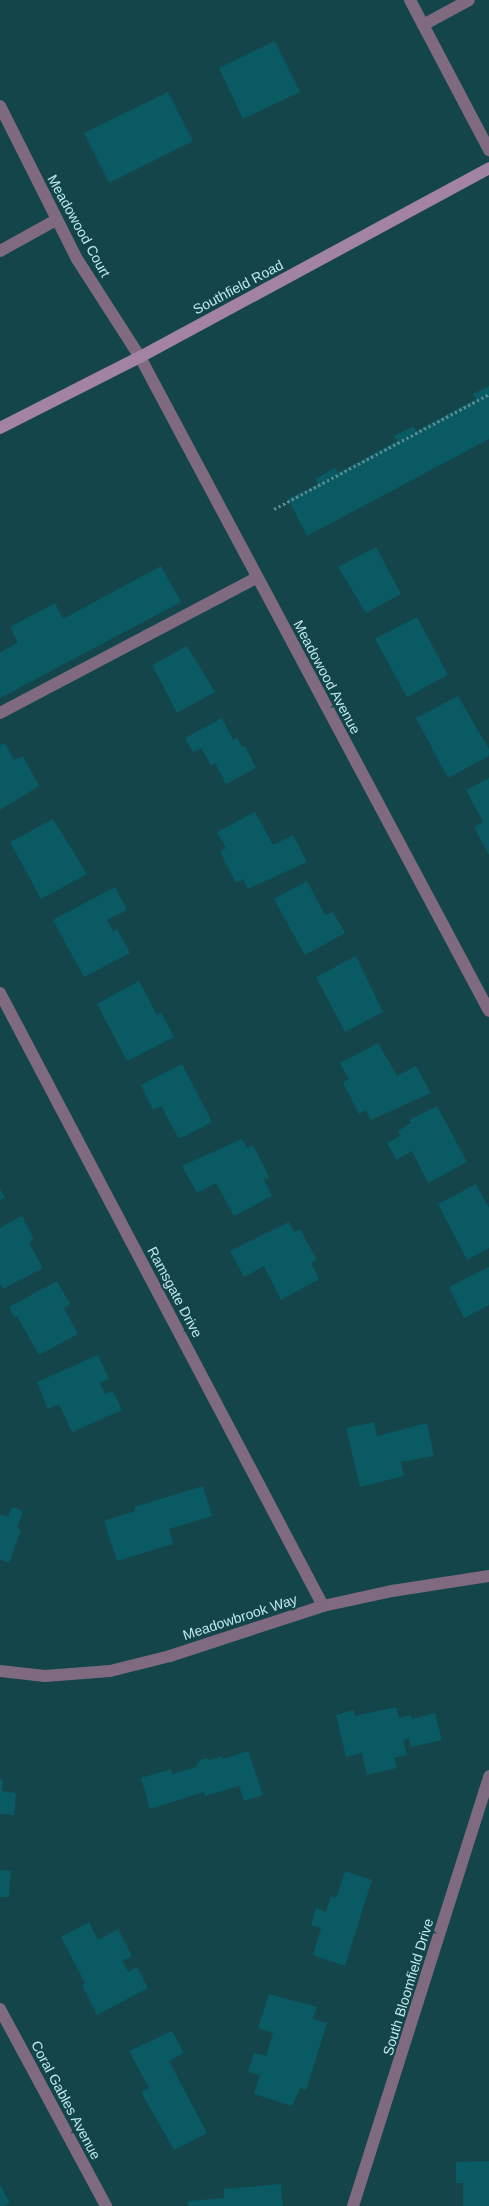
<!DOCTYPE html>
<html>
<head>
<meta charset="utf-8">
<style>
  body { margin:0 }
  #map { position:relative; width:489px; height:2206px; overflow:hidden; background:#13454b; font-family:Helvetica,sans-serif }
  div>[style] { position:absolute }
  .building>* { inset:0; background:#095a62 }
  .path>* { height:3px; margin-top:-1.5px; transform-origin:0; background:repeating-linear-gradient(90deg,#5a898e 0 2.5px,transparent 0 5px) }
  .service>* { height:12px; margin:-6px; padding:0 6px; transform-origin:6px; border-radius:6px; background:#7f6a7f }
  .minor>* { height:12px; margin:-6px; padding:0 6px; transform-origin:6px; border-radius:6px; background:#7f6a7f }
  .secondary>* { height:12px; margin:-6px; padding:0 6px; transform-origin:6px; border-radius:6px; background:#a383a3 }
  span { translate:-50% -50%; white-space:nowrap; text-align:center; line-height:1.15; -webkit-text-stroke:4.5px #13454b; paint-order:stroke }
  .street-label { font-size:14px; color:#bfe9ee }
</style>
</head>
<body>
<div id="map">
  <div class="building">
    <i style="clip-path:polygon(275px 41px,300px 92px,243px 119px,219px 68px)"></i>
    <i style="clip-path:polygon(168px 92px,193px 141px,109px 183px,84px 133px)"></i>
    <i style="clip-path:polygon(489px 386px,489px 439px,307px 536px,288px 499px,318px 484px,315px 479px,335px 468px,338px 473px,397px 441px,394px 436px,414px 426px,416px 431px,476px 399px,473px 394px)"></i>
    <i style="clip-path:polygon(376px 547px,401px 594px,366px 613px,338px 567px)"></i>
    <i style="clip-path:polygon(161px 566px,181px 602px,0 698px,0 652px,18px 643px,10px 627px,55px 603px,63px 619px)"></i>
    <i style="clip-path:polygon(417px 617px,448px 675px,407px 697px,375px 639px)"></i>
    <i style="clip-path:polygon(187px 646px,215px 692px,177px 713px,152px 665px)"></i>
    <i style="clip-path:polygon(458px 696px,489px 749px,489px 756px,448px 778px,416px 718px)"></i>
    <i style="clip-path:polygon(222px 718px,233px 740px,237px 738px,242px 747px,245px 746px,256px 768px,226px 784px,215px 763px,211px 765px,201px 748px,193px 752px,185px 738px)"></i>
    <i style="clip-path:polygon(5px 743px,14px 760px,23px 756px,39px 786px,0 810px,0 745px)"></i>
    <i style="clip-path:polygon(489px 778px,489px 855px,474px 827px,483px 822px,466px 790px)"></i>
    <i style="clip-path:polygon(255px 812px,273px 845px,293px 835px,307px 862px,248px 889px,243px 879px,236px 883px,220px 852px,226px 848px,217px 832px)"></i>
    <i style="clip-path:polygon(53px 819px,87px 874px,41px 899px,10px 842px)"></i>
    <i style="clip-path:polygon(307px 881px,325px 915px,333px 912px,345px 933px,305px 955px,274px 899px)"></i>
    <i style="clip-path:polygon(115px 887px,127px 910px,107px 920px,113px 931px,117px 929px,130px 953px,84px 977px,53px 920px)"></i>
    <i style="clip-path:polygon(356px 956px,383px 1012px,345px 1032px,316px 977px)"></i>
    <i style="clip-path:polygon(139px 981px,157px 1015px,161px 1012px,174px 1037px,127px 1061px,97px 1004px)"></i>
    <i style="clip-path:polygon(378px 1043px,397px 1076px,416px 1066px,431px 1093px,371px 1120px,366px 1110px,359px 1114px,343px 1083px,349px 1079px,340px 1063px)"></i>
    <i style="clip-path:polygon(182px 1064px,212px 1122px,179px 1139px,161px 1106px,153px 1110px,141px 1085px)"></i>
    <i style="clip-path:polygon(437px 1106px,467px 1162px,428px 1183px,412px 1151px,396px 1160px,387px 1143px,400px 1136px,398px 1131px,411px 1123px,409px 1120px)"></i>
    <i style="clip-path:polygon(242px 1139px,247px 1148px,253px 1145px,269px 1177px,264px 1180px,272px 1196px,234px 1216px,216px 1183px,197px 1193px,182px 1166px)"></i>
    <i style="clip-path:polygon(476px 1184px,489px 1208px,489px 1248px,467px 1260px,438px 1204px)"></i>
    <i style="clip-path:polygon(0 1188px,5px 1198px,0 1200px)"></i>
    <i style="clip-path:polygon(22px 1216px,34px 1240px,29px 1243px,43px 1268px,3px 1289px,0 1284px,0 1228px)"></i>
    <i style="clip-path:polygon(289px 1222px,294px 1232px,300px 1229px,317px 1260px,311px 1263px,319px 1279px,281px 1300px,264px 1266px,244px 1277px,230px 1251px)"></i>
    <i style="clip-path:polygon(489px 1267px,489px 1305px,464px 1318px,449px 1287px)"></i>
    <i style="clip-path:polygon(57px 1281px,70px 1304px,64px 1308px,78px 1334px,39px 1355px,17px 1316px,14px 1317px,9px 1307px)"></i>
    <i style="clip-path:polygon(98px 1355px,109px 1379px,100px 1383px,105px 1394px,113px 1391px,122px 1410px,72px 1432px,59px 1404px,48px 1409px,37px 1382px)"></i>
    <i style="clip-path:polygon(374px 1422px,377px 1436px,427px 1423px,434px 1456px,401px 1462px,404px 1476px,360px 1487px,346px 1428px)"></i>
    <i style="clip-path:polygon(203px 1486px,212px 1516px,169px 1529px,173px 1544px,117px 1561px,104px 1521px,135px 1511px,134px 1507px)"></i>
    <i style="clip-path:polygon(12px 1507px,23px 1511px,17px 1528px,21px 1530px,9px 1563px,0 1559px,0 1514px,8px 1517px)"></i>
    <i style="clip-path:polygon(396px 1707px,399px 1718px,411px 1715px,412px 1719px,435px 1713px,442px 1740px,411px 1747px,409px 1738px,403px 1740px,407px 1755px,394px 1758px,397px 1768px,367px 1775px,362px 1753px,346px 1757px,336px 1715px,354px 1710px,355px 1716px)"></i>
    <i style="clip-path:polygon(248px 1751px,263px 1795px,244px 1801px,239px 1786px,205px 1796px,204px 1792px,150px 1809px,141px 1778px,171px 1769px,172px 1774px,196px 1767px,200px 1760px,206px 1758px,209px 1760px,222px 1756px,223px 1759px)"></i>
    <i style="clip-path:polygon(0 1779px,3px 1780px,2px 1791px,16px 1793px,14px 1815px,0 1814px)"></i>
    <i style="clip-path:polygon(0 1870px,11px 1871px,9px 1897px,0 1897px)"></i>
    <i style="clip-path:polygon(345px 1871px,372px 1880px,345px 1966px,313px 1955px,321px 1928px,311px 1925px,316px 1908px,326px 1912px,331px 1896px,336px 1898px)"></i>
    <i style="clip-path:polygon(89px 1922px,98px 1940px,118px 1929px,132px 1956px,122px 1961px,128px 1972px,137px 1967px,148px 1988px,97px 2015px,82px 1985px,85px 1983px,61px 1937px)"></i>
    <i style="clip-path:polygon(269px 1994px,317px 2007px,313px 2019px,327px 2023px,306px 2090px,300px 2088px,292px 2106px,254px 2094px,260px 2075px,248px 2072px,254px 2053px,266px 2056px,273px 2033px,258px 2028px)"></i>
    <i style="clip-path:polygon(172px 2031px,184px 2053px,169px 2061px,207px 2133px,174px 2150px,141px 2092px,149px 2088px,129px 2051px)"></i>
    <i style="clip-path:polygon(489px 2161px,489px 2206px,463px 2206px,463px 2183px,456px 2183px,456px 2162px)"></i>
    <i style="clip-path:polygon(281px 2184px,283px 2206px,188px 2206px,188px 2201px,224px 2198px,224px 2189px)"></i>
    <i style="clip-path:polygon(0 2185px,10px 2203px,4px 2206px,0 2206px)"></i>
  </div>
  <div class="path">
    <i style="left:274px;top:509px;width:244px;rotate:-28.1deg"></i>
  </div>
  <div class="service">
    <i style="left:423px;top:25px;width:52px;rotate:-28.5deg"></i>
    <i style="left:0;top:251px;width:64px;rotate:-29deg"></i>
    <i style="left:0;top:713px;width:289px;rotate:-27.8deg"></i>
  </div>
  <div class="minor">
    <i style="left:410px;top:0;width:170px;rotate:62.2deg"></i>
    <i style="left:0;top:106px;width:171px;rotate:63.3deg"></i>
    <i style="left:77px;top:259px;width:117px;rotate:57.3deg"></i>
    <i style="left:140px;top:357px;width:741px;rotate:61.91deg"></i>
    <i style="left:0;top:993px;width:693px;rotate:62.21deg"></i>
    <i style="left:0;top:1671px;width:45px;rotate:6.3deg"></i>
    <i style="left:45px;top:1676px;width:65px;rotate:-4.4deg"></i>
    <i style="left:110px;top:1671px;width:62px;rotate:-14deg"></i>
    <i style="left:170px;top:1656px;width:161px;rotate:-18.1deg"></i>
    <i style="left:323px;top:1606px;width:71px;rotate:-12.3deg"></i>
    <i style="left:392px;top:1591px;width:98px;rotate:-8.8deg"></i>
    <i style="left:0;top:2009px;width:224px;rotate:61.7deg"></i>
    <i style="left:353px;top:2206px;width:451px;rotate:-72.4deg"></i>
  </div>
  <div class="secondary">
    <i style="left:0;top:428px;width:157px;rotate:-26.9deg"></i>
    <i style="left:140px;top:357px;width:397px;rotate:-28.4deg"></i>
  </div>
  <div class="street-label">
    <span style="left:79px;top:226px;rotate:61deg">Meadowood Court</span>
    <span style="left:238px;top:287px;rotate:-28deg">Southfield Road</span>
    <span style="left:327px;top:677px;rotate:62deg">Meadowood Avenue</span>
    <span style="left:175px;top:1292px;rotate:62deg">Ramsgate Drive</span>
    <span style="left:240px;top:1617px;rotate:-18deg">Meadowbrook Way</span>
    <span style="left:408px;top:1987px;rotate:-73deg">South Bloomfield Drive</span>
    <span style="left:66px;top:2100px;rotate:62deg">Coral Gables Avenue</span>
  </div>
</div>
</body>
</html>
